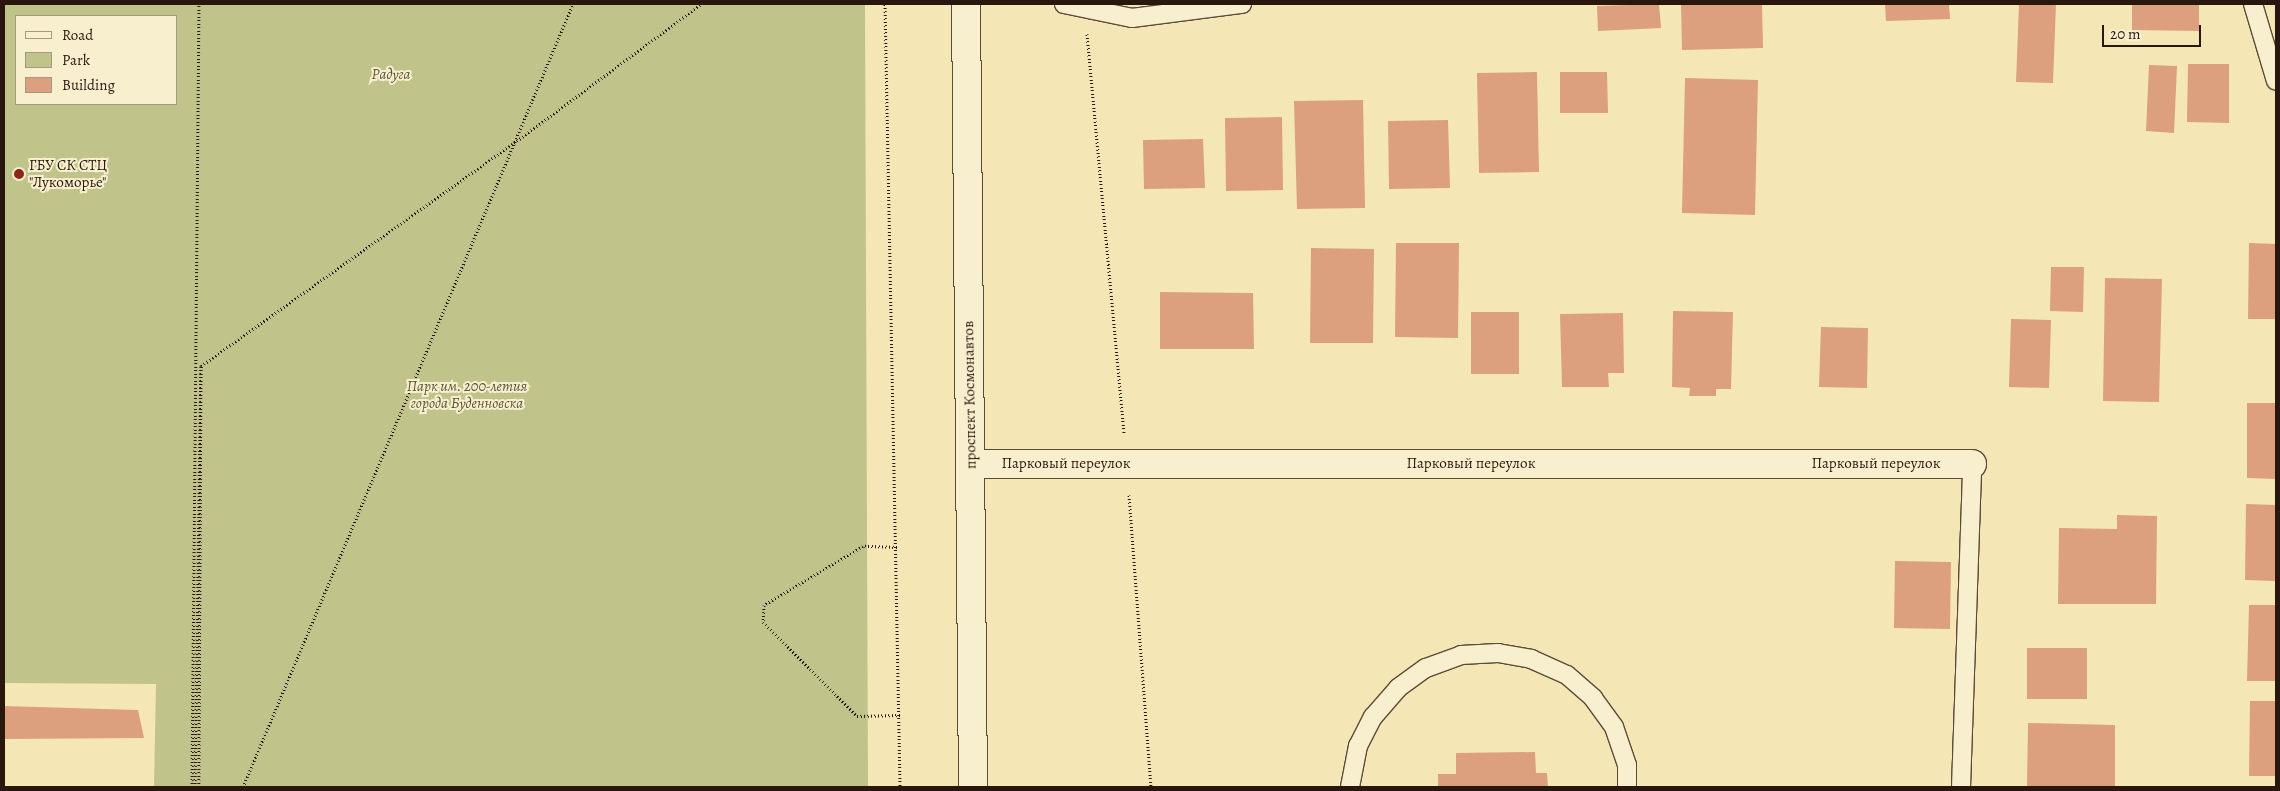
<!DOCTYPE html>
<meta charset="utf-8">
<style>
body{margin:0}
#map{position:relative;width:2280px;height:791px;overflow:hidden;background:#f4e7b5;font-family:Alegreya,serif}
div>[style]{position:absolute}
.green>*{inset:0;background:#c0c48a}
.building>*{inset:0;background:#dca07f}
.path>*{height:3px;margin-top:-1.5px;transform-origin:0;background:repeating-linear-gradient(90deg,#29170d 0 1px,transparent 0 3.5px)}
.roads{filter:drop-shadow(1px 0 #5c4b37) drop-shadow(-1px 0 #5c4b37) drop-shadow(0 1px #5c4b37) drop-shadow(0 -1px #5c4b37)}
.service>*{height:18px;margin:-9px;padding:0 9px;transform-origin:9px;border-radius:9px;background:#f8efcf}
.minor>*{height:28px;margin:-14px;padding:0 14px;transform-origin:14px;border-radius:14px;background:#f8efcf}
.tertiary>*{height:28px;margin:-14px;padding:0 14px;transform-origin:14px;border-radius:14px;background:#f8efcf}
.dots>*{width:14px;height:14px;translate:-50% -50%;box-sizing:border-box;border:2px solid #f8efcf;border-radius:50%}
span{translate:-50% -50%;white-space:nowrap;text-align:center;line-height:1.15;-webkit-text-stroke:4px #f8efcf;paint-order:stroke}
.park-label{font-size:15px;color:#5e5439;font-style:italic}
.poi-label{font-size:15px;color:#29170d}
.left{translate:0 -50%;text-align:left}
.street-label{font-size:15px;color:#29170d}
.frame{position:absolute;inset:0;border:5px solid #29170d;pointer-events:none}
.legend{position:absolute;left:15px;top:15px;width:162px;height:90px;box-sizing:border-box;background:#f8efcf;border:1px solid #a59981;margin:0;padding:6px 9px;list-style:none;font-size:15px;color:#29170d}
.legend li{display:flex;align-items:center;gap:10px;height:25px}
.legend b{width:25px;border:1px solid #a59981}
.scale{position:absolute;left:2102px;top:25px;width:99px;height:22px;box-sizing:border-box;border:2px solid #29170d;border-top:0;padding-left:6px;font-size:15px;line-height:18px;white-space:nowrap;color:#29170d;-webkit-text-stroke:4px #f8efcf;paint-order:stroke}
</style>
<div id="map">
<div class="green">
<i style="clip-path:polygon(evenodd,4px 4px,865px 4px,868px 787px,154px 787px,156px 684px,4px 683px,4px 4px,16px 16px,176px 16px,176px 104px,16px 104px,16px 16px)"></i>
</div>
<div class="building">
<i style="clip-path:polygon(1659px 4px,1661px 28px,1598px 31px,1597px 6px)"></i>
<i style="clip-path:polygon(1681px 4px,1762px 4px,1763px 48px,1682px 50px)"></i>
<i style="clip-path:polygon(1885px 4px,1949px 4px,1950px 19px,1886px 21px)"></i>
<i style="clip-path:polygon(2019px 4px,2056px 4px,2053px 83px,2016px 82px)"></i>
<i style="clip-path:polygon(2132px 4px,2199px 4px,2199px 31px,2132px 30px)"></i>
<i style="clip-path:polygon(2188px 64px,2229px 64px,2229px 123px,2187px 122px)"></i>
<i style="clip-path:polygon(2149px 65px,2177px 66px,2174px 133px,2146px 131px)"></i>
<i style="clip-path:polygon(1537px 72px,1539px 172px,1479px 173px,1477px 73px)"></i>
<i style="clip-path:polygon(1560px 72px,1607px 72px,1608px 113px,1560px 113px)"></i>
<i style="clip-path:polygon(1685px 78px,1758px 80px,1755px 215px,1682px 213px)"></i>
<i style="clip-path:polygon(1363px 100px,1365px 208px,1297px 209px,1294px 101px)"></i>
<i style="clip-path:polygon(1282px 117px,1283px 190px,1226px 191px,1225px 118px)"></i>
<i style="clip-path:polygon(1448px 120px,1450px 188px,1389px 189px,1388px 121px)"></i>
<i style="clip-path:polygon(1203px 139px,1205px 188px,1144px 189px,1143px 140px)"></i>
<i style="clip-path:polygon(1396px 243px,1459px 243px,1458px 338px,1395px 337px)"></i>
<i style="clip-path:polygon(2249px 243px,2276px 244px,2276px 319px,2248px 319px)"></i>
<i style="clip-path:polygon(1311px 248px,1374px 249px,1373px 343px,1310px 343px)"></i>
<i style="clip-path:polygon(2051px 267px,2084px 267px,2083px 312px,2050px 311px)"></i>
<i style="clip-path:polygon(2105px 278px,2162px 279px,2159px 402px,2103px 401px)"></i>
<i style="clip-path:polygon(1160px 292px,1253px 293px,1254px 349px,1160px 349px)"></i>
<i style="clip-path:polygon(1673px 311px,1733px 312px,1731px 389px,1716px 389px,1716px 396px,1689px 396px,1690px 388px,1672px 387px)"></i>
<i style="clip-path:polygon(1471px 312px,1519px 312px,1519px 374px,1471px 374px)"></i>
<i style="clip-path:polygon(1623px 313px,1624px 373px,1608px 373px,1609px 387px,1562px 387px,1560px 314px)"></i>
<i style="clip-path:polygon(2011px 319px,2051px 320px,2049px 388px,2009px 387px)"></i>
<i style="clip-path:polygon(1821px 327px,1868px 328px,1867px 388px,1819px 387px)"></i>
<i style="clip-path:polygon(2247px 403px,2276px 403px,2276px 479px,2247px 478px)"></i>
<i style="clip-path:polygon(2246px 504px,2276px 505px,2276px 581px,2245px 580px)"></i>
<i style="clip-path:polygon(2117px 515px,2157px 516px,2156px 604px,2058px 604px,2059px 528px,2117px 529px)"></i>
<i style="clip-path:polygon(1895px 561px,1951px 562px,1950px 629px,1894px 628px)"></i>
<i style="clip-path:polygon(2249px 605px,2276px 605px,2276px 681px,2247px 681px)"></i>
<i style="clip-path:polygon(2027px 648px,2087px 648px,2087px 699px,2027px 699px)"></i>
<i style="clip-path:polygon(2250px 701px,2276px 701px,2276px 776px,2249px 776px)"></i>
<i style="clip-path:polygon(4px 706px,138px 710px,144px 738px,4px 739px)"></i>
<i style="clip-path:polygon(2028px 723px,2115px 725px,2115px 787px,2027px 787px)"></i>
<i style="clip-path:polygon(1535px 752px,1536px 773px,1547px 773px,1548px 787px,1438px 787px,1438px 774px,1456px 774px,1456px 753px)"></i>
</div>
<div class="path">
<i style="left:885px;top:4px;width:783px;rotate:88.9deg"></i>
<i style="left:1087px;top:34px;width:402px;rotate:84.7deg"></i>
<i style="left:201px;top:366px;width:384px;rotate:-35.5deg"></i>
<i style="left:514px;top:143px;width:233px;rotate:-36.6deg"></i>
<i style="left:1129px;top:495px;width:293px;rotate:85.7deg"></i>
<i style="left:897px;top:547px;width:34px;rotate:-178deg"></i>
<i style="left:863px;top:546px;width:115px;rotate:149.2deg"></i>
<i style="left:764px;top:605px;width:17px;rotate:93deg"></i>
<i style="left:763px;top:622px;width:133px;rotate:45deg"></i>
<i style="left:857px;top:716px;width:43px;rotate:-1.3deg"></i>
<i style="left:192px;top:787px;width:783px;rotate:-89.49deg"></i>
<i style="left:195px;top:787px;width:421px;rotate:-89.2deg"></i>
<i style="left:201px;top:366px;width:421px;rotate:90.3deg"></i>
<i style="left:243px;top:787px;width:850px;rotate:-67.15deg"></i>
</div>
<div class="roads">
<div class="service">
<i style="left:1064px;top:4px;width:69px;rotate:11.6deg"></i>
<i style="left:1132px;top:18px;width:111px;rotate:-7.3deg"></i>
<i style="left:2253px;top:4px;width:80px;rotate:73.4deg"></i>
<i style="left:1350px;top:787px;width:42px;rotate:-79deg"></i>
<i style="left:1358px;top:746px;width:33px;rotate:-63deg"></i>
<i style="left:1373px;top:717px;width:38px;rotate:-49deg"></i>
<i style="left:1398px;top:688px;width:34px;rotate:-36deg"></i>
<i style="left:1426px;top:668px;width:37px;rotate:-20deg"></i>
<i style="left:1461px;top:655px;width:37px;rotate:-3deg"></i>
<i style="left:1498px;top:653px;width:34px;rotate:10deg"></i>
<i style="left:1531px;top:659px;width:39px;rotate:24deg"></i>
<i style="left:1567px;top:675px;width:35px;rotate:41deg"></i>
<i style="left:1593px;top:698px;width:36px;rotate:54deg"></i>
<i style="left:1614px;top:727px;width:40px;rotate:71.1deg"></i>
<i style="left:1627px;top:765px;width:22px;rotate:90deg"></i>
<i style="left:1961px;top:787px;width:323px;rotate:-88deg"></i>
</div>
<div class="minor">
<i style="left:971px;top:464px;width:1001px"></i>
</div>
<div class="tertiary">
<i style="left:966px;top:4px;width:783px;rotate:89.49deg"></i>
</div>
</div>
<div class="dots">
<i style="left:19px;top:174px;background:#8f2418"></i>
</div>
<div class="park-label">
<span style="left:391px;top:75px">Радуга</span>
<span style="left:467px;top:395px">Парк им. 200-летия<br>города Буденновска</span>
</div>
<div class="poi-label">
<span class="left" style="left:29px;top:174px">ГБУ СК СТЦ<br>"Лукоморье"</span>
</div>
<div class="street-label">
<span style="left:970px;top:395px;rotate:-91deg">проспект Космонавтов</span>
<span style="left:1066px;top:464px">Парковый переулок</span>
<span style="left:1471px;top:464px">Парковый переулок</span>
<span style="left:1876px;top:464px">Парковый переулок</span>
</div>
<div class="frame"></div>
<ul class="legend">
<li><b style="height:6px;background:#f8efcf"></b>Road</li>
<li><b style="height:14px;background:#c0c48a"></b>Park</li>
<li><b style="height:14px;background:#dca07f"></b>Building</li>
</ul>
<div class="scale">20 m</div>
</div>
